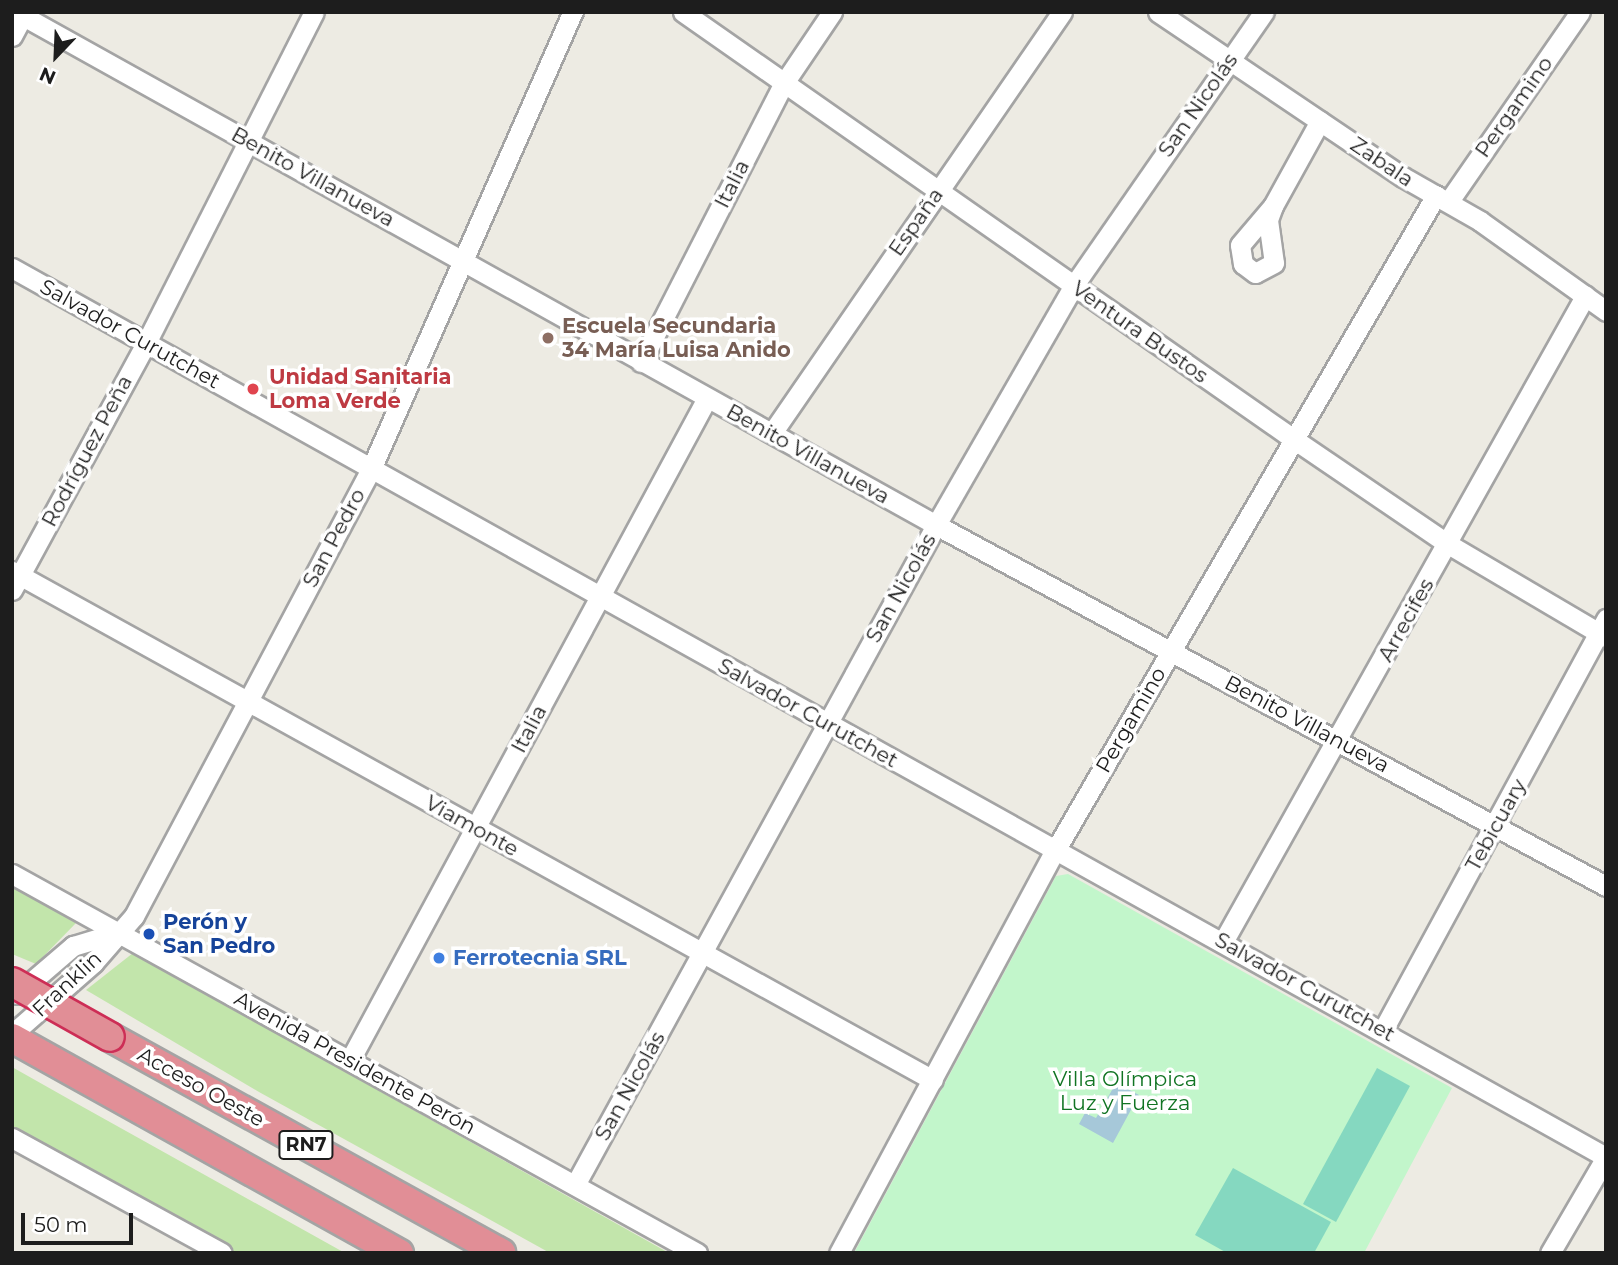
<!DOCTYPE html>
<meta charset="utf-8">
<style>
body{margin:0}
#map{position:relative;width:1618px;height:1265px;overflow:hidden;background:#edebe3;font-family:Montserrat,sans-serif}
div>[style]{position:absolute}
.grass>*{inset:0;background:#c2e5ab}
.park>*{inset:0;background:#c2f6cb}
.pitch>*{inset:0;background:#85d8c0}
.water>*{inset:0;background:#a6c8d9}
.roads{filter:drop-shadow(2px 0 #a4a4a4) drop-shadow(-2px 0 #a4a4a4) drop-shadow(0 2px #a4a4a4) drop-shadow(0 -2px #a4a4a4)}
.minor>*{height:19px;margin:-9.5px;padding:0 9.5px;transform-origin:9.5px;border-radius:9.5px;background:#fff}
.highway>*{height:28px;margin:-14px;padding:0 14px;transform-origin:14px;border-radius:14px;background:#e18e96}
.bridges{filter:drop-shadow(2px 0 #cd2e56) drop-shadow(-2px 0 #cd2e56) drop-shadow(0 2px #cd2e56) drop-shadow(0 -2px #cd2e56)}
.highway-bridge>*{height:28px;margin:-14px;padding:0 14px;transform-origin:14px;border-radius:14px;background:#e18e96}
.dots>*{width:19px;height:19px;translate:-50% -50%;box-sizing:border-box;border:4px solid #fff;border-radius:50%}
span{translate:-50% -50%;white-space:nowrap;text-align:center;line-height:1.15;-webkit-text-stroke:7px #fff;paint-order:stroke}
.shield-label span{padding:2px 5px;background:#fff;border:2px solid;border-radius:5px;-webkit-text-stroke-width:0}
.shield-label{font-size:19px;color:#1d1d1d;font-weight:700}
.street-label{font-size:21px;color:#1d1d1d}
.education-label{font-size:21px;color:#785e54;font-weight:700}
.left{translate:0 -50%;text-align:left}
.health-label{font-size:21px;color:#be3a42;font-weight:700}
.transit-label{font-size:21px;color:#164399;font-weight:700}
.shop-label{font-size:21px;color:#366cbe;font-weight:700}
.park-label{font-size:21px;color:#117423}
.frame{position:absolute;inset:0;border:14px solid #1d1d1d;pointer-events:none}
.north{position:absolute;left:21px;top:21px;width:70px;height:70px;-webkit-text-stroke:5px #fff;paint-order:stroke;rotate:203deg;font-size:19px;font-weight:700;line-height:28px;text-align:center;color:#1d1d1d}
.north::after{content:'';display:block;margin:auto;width:24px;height:32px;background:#1d1d1d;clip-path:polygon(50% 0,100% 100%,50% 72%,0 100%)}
.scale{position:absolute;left:21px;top:1213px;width:112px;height:32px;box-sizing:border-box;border:4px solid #1d1d1d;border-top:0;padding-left:9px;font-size:21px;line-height:24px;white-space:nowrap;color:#1d1d1d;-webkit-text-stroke:5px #fff;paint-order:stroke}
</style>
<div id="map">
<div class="grass">
<i style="clip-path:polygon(12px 887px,76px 923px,36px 964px,12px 954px)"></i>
<i style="clip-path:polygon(133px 953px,669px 1253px,550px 1253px,259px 1092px,86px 990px)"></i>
<i style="clip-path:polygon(12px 1067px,74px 1102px,345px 1253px,233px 1253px,12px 1129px)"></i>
</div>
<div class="park">
<i style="clip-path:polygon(1068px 874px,1452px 1088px,1364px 1253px,854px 1253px,1056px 876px)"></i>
</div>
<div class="pitch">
<i style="clip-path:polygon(1377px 1068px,1410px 1086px,1336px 1222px,1303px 1204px)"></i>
<i style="clip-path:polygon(1233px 1168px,1331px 1222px,1314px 1253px,1227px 1253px,1195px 1235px)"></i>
</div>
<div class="water">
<i style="clip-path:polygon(1116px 1083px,1139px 1095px,1113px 1143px,1079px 1124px,1085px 1113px,1096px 1118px)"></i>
</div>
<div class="roads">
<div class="minor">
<i style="left:16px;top:12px;width:1053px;rotate:29.14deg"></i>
<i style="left:936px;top:525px;width:761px;rotate:28.32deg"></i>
<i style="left:683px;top:12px;width:747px;rotate:34.97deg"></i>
<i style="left:1295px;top:440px;width:185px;rotate:34.2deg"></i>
<i style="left:1448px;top:544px;width:183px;rotate:30.5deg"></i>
<i style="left:1158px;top:12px;width:295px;rotate:34deg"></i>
<i style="left:1403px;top:177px;width:89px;rotate:29.7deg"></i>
<i style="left:1480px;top:221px;width:155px;rotate:35.5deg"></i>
<i style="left:12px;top:36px;width:27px;rotate:-62deg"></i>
<i style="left:1449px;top:201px;width:230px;rotate:-55.3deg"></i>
<i style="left:1273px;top:206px;width:15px;rotate:110deg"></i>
<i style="left:1268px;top:220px;width:43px;rotate:82.1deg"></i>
<i style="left:1274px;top:263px;width:21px;rotate:152deg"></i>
<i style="left:1255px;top:273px;width:15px;rotate:-143deg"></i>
<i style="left:1243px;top:264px;width:19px;rotate:-99deg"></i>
<i style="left:1240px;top:245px;width:51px;rotate:-49.8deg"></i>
<i style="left:1273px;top:206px;width:97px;rotate:-61.1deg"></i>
<i style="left:12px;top:268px;width:1825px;rotate:29.15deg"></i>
<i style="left:641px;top:362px;width:314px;rotate:-62.9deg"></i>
<i style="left:784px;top:83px;width:86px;rotate:-55.9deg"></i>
<i style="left:772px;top:433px;width:511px;rotate:-55.44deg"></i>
<i style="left:12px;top:571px;width:1052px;rotate:28.93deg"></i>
<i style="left:12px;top:590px;width:281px;rotate:-61.5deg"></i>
<i style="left:146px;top:343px;width:371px;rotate:-63.1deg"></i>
<i style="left:12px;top:874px;width:783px;rotate:28.96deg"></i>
<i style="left:1223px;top:942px;width:741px;rotate:-60.73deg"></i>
<i style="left:17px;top:994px;width:74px;rotate:-40.6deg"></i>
<i style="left:73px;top:946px;width:48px;rotate:-16.9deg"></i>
<i style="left:1383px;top:1030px;width:468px;rotate:-61.5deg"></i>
<i style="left:12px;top:1034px;width:108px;rotate:-41.2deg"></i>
<i style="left:93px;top:963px;width:62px;rotate:-48.9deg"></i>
<i style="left:134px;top:916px;width:506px;rotate:-62.07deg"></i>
<i style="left:371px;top:469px;width:500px;rotate:-66.2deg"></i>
<i style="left:350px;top:1060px;width:752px;rotate:-61.66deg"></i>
<i style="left:12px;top:1138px;width:239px;rotate:28.7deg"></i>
<i style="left:575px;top:1185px;width:752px;rotate:-61.32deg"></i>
<i style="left:936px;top:525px;width:277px;rotate:-60.1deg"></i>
<i style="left:1074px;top:285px;width:333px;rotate:-55.2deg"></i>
<i style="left:839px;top:1253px;width:459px;rotate:-61.8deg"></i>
<i style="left:1056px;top:849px;width:756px;rotate:-59.84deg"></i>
<i style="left:1550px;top:1253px;width:111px;rotate:-59.7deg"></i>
</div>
<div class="highway">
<i style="left:110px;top:1037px;width:447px;rotate:28.9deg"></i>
<i style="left:12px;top:1038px;width:443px;rotate:29.1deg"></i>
</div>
</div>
<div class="bridges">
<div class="highway-bridge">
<i style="left:12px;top:982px;width:112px;rotate:29.3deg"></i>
</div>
</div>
<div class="dots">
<i style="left:548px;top:338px;background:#8d6e63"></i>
<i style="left:253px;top:389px;background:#e0444e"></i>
<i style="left:149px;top:934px;background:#1a4fb4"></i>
<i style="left:439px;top:958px;background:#3f7fe0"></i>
</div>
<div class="shield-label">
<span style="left:306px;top:1145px">RN7</span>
</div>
<div class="street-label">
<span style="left:1198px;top:105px;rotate:-55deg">San Nicolás</span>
<span style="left:1514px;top:107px;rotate:-55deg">Pergamino</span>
<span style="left:1382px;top:162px;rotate:34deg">Zabala</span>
<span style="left:313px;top:177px;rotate:29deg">Benito Villanueva</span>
<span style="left:732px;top:184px;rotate:-63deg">Italia</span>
<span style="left:916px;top:222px;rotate:-55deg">España</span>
<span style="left:1140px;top:332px;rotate:35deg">Ventura Bustos</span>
<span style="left:130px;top:334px;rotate:29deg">Salvador Curutchet</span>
<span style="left:87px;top:451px;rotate:-62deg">Rodríguez Peña</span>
<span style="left:808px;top:454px;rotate:29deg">Benito Villanueva</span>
<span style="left:334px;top:538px;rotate:-62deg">San Pedro</span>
<span style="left:901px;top:588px;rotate:-61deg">San Nicolás</span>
<span style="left:1406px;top:620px;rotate:-61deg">Arrecifes</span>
<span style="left:808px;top:713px;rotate:29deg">Salvador Curutchet</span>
<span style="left:1131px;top:720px;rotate:-60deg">Pergamino</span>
<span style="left:1307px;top:724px;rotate:28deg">Benito Villanueva</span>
<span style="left:529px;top:729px;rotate:-62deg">Italia</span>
<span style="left:1496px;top:825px;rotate:-61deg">Tebicuary</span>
<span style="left:472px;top:826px;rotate:29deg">Viamonte</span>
<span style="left:67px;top:984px;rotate:-43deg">Franklin</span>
<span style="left:1305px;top:987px;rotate:29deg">Salvador Curutchet</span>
<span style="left:355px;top:1063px;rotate:29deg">Avenida Presidente Perón</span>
<span style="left:630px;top:1086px;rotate:-61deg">San Nicolás</span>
<span style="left:201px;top:1087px;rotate:29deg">Acceso Oeste</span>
</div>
<div class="education-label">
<span class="left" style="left:562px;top:338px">Escuela Secundaria<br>34 María Luisa Anido</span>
</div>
<div class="health-label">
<span class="left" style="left:269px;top:389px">Unidad Sanitaria<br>Loma Verde</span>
</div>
<div class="transit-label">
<span class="left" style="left:163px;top:934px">Perón y<br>San Pedro</span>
</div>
<div class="shop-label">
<span class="left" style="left:453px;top:958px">Ferrotecnia SRL</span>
</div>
<div class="park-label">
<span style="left:1125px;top:1091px">Villa Olímpica<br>Luz y Fuerza</span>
</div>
<div class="frame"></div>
<div class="north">N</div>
<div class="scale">50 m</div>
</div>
